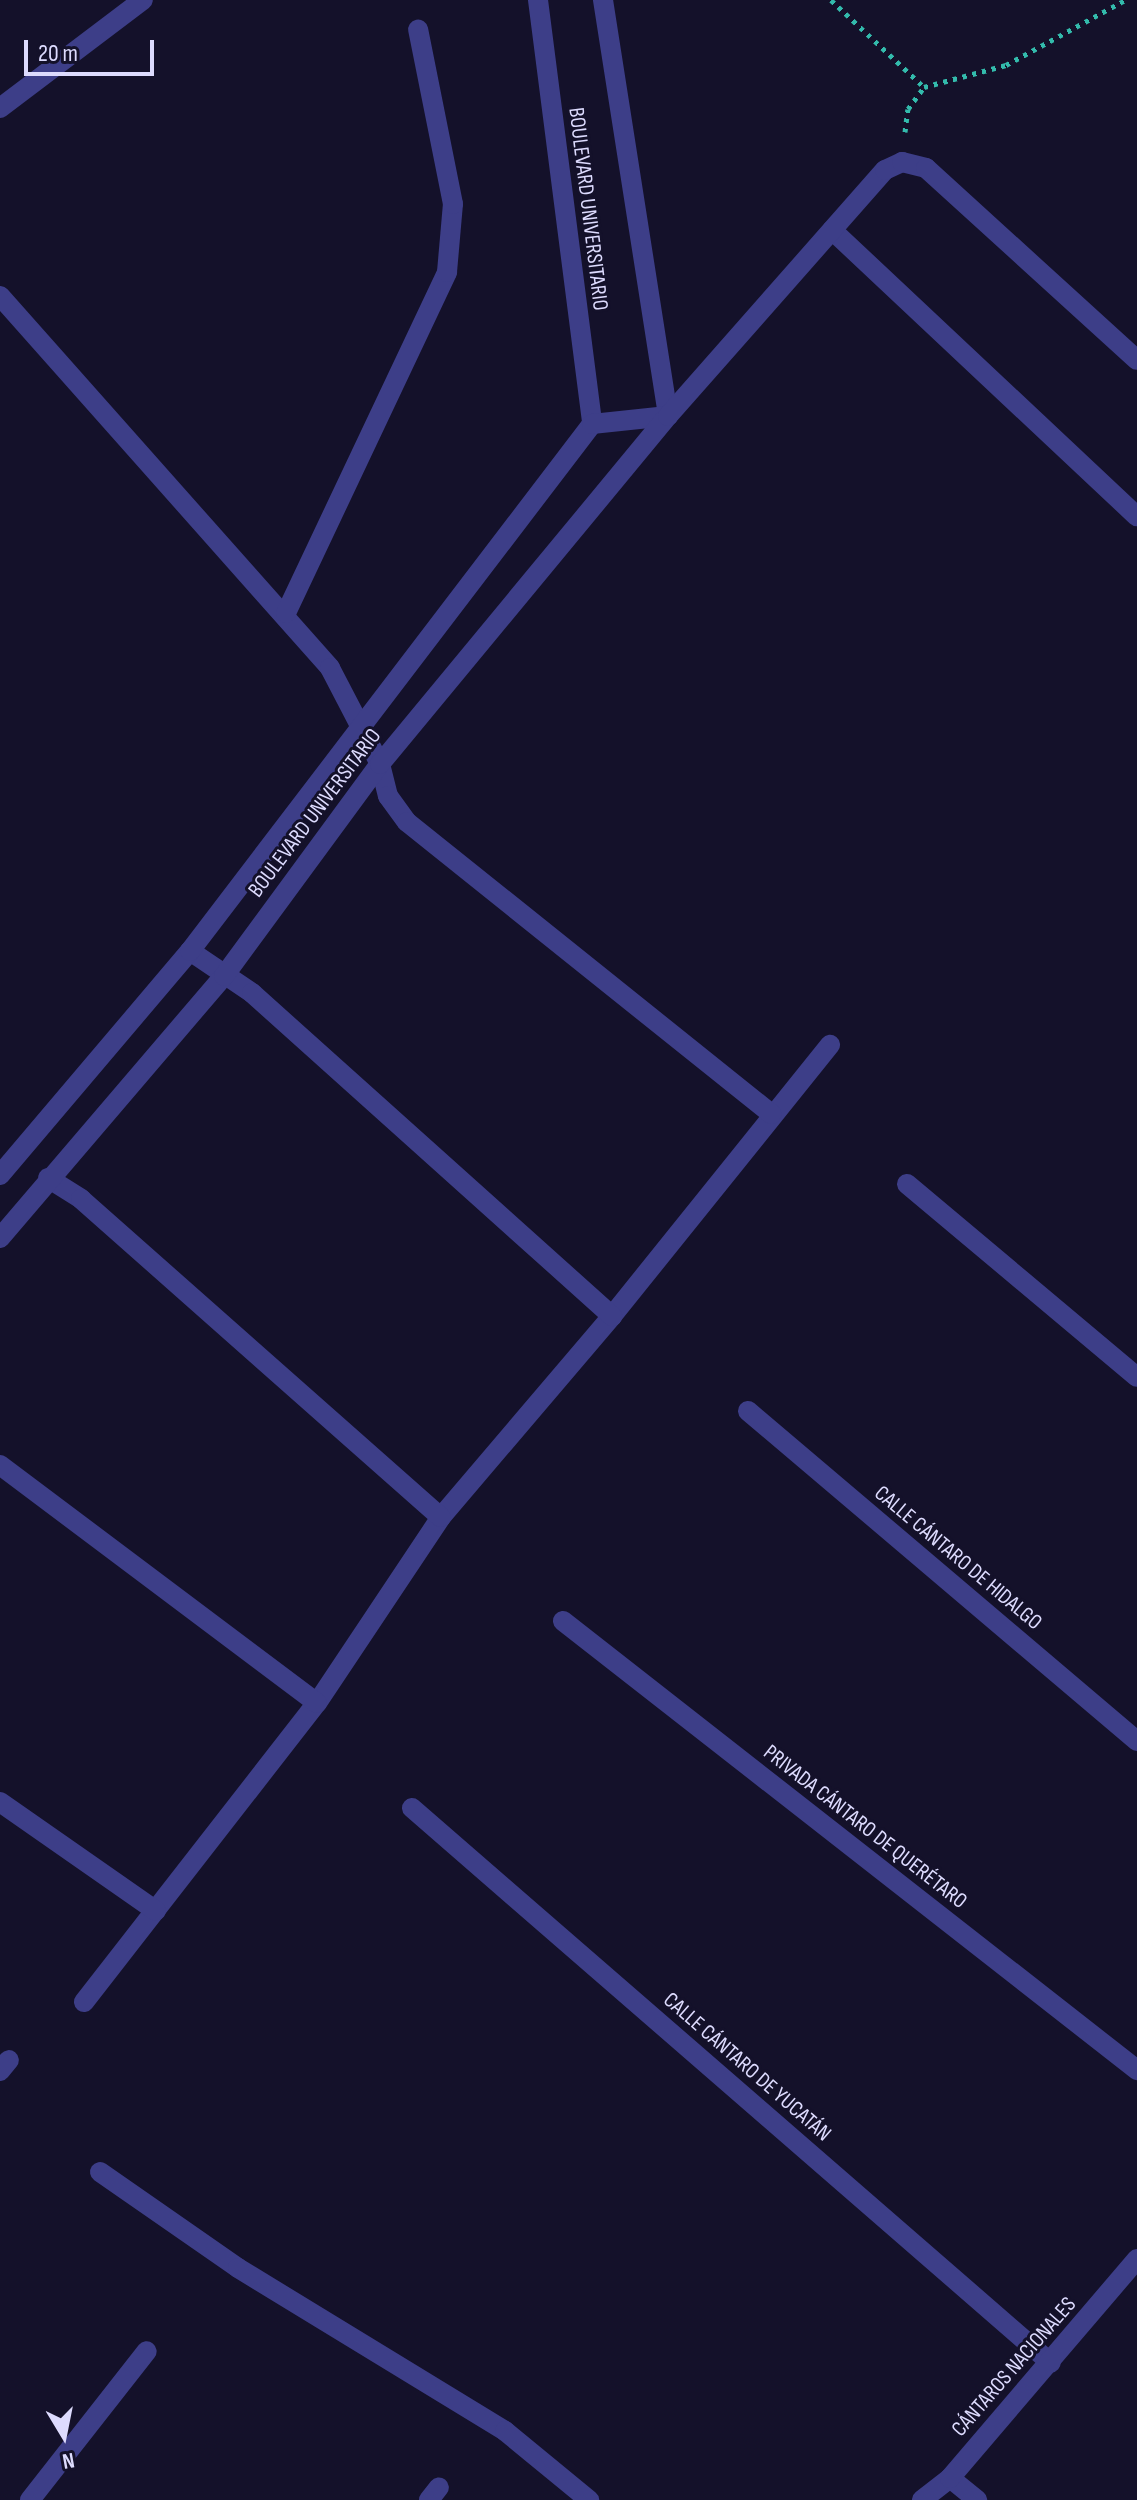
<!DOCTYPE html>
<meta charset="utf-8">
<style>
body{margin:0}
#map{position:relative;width:1137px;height:2500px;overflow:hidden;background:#14112a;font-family:"Sofia Sans Condensed",sans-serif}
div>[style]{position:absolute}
.path>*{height:5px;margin-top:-2.5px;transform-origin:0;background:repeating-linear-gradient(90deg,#33bbac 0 4px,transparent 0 10px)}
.service>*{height:20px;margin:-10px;padding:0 10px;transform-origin:10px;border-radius:10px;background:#3d3e88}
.pedestrian>*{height:20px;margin:-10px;padding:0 10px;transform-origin:10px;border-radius:10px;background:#3d3e88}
.minor>*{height:20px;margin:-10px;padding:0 10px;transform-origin:10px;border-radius:10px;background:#3d3e88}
.tertiary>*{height:20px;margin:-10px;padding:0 10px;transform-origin:10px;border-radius:10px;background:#3d3e88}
span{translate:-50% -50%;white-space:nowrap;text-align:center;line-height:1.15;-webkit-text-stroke:6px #14112a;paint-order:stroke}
.street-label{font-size:22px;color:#dddbfe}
.north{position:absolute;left:24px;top:2396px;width:80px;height:80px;-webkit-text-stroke:6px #14112a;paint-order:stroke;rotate:170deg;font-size:22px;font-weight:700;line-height:32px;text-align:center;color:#dddbfe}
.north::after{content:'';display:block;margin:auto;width:28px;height:36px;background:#dddbfe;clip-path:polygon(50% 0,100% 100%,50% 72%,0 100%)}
.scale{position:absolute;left:24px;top:40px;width:130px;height:36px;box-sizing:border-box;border:4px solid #dddbfe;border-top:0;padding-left:10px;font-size:24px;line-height:28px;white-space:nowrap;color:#dddbfe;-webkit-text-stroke:6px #14112a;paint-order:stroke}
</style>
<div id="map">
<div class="path">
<i style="left:831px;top:0;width:127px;rotate:43.1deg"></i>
<i style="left:905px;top:132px;width:23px;rotate:-83deg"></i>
<i style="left:908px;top:109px;width:27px;rotate:-54deg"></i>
<i style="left:924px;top:87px;width:85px;rotate:-15deg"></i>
<i style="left:1006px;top:65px;width:136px;rotate:-28.6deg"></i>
</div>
<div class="service">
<i style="left:0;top:108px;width:179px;rotate:-37.1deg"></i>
</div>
<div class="pedestrian">
<i style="left:84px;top:2002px;width:379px;rotate:-52.1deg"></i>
<i style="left:317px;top:1703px;width:224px;rotate:-56.3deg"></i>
<i style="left:441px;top:1517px;width:264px;rotate:-49.6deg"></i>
<i style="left:612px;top:1316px;width:348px;rotate:-51.2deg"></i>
<i style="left:100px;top:2172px;width:168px;rotate:34.8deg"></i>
<i style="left:238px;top:2268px;width:313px;rotate:31.4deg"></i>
</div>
<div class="minor">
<i style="left:538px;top:0;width:427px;rotate:82.7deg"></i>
<i style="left:603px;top:0;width:421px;rotate:81.1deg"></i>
<i style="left:832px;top:230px;width:418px;rotate:43.2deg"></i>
<i style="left:0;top:296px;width:497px;rotate:48.4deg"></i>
<i style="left:330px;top:668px;width:108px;rotate:62.5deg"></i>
<i style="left:380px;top:764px;width:33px;rotate:76deg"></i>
<i style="left:388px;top:796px;width:32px;rotate:54deg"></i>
<i style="left:407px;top:822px;width:467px;rotate:38.7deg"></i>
<i style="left:286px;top:613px;width:377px;rotate:-64.7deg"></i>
<i style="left:447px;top:272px;width:68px;rotate:-85deg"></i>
<i style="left:453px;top:204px;width:178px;rotate:-101.3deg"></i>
<i style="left:190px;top:951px;width:75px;rotate:34.1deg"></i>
<i style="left:252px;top:993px;width:484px;rotate:41.9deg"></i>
<i style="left:48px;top:1178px;width:39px;rotate:32deg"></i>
<i style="left:81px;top:1199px;width:480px;rotate:41.5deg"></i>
<i style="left:907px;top:1184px;width:300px;rotate:40deg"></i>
<i style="left:748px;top:1411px;width:510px;rotate:40.31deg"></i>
<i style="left:0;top:1465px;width:396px;rotate:36.9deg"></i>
<i style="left:563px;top:1621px;width:729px;rotate:38.03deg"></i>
<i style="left:0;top:1802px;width:190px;rotate:34.9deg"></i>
<i style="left:412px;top:1808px;width:846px;rotate:40.98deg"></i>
<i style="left:0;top:2071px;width:14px;rotate:-51deg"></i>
<i style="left:505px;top:2431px;width:109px;rotate:39.4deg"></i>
<i style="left:950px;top:2478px;width:35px;rotate:39deg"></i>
<i style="left:30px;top:2500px;width:189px;rotate:-51.9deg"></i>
<i style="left:429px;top:2500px;width:16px;rotate:-52deg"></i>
<i style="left:922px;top:2500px;width:36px;rotate:-38deg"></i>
<i style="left:950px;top:2478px;width:288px;rotate:-49.5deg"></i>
</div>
<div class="tertiary">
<i style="left:0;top:1175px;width:294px;rotate:-49.7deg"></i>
<i style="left:190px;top:951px;width:663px;rotate:-52.66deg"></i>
<i style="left:592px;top:424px;width:76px;rotate:-6deg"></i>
<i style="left:0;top:1238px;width:345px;rotate:-49.5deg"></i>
<i style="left:224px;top:976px;width:263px;rotate:-53.7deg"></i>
<i style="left:380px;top:764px;width:452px;rotate:-50.4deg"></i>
<i style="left:668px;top:416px;width:328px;rotate:-48.6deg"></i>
<i style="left:885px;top:170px;width:19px;rotate:-25deg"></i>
<i style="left:902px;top:162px;width:25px;rotate:14deg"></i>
<i style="left:926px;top:168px;width:285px;rotate:42.3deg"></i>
</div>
<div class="street-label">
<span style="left:588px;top:209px;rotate:83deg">BOULEVARD UNIVERSITARIO</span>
<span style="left:315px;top:813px;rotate:-53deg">BOULEVARD UNIVERSITARIO</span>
<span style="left:958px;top:1558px;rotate:40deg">CALLE CÁNTARO DE HIDALGO</span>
<span style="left:865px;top:1827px;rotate:38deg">PRIVADA CÁNTARO DE QUERÉTARO</span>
<span style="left:747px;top:2067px;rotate:41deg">CALLE CÁNTARO DE YUCATÁN</span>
<span style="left:1014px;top:2367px;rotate:-49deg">CÁNTAROS NACIONALES</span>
</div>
<div class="north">N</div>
<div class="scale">20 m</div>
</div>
